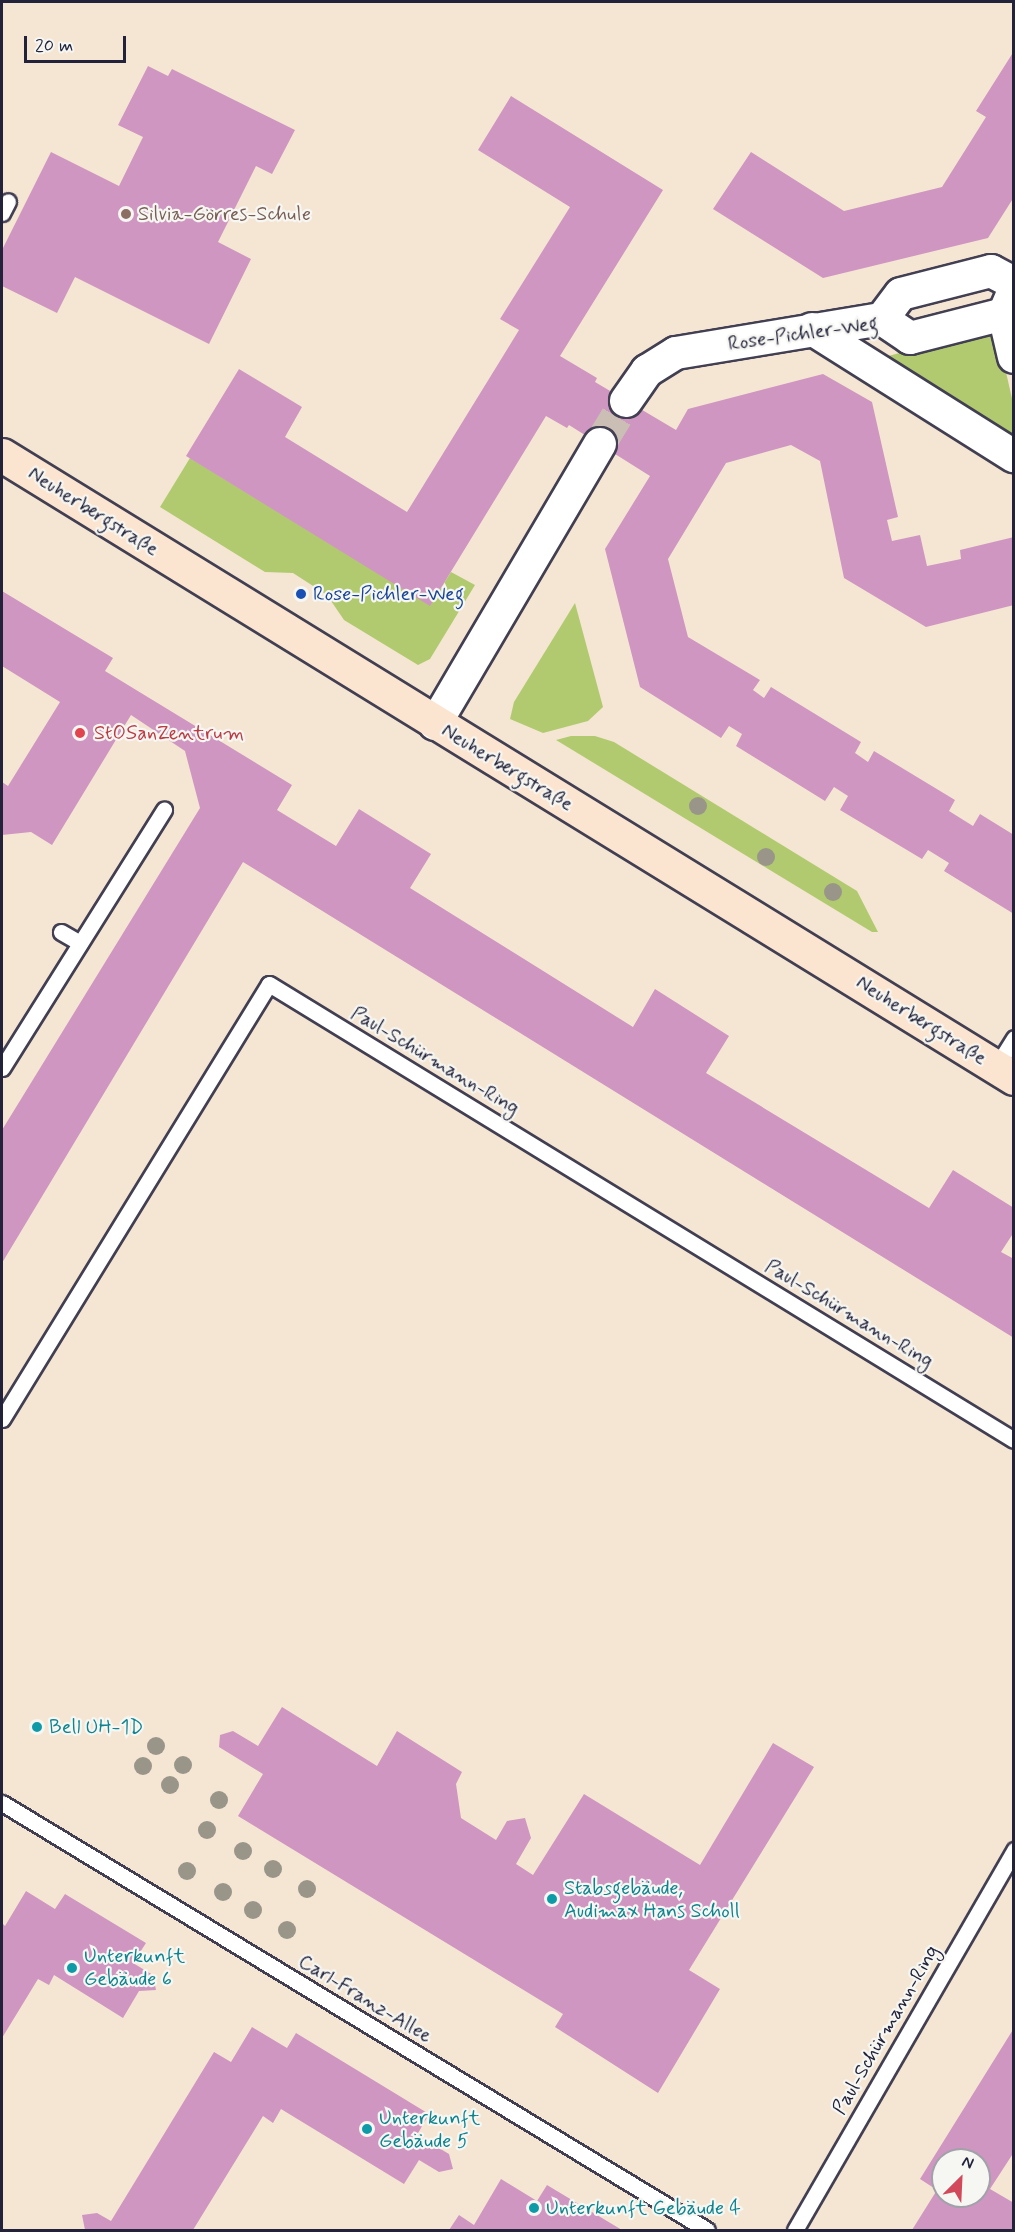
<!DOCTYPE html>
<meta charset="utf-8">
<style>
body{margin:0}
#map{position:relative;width:1015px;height:2232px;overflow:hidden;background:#f5e6d4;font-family:Mynerve,sans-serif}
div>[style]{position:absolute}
.green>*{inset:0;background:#b1ca70}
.building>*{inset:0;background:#cf96c1}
.minor-tunnel>*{height:32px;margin-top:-16px;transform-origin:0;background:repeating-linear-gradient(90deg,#cbbfb5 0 32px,transparent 0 48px)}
.roads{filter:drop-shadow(2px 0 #423f52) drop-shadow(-2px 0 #423f52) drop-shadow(0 2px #423f52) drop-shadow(0 -2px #423f52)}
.service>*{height:15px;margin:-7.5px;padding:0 7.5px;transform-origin:7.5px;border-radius:7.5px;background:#fff}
.minor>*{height:32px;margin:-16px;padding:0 16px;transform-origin:16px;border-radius:16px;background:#fff}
.secondary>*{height:33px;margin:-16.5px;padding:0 16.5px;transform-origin:16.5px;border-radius:16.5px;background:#fce5d0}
.trees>*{width:18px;height:18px;margin:-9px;border-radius:50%;background:#999689}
.dots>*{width:16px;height:16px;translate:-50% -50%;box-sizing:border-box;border:3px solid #f6f6f2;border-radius:50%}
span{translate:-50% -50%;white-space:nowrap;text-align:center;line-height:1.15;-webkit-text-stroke:4.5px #f6f6f2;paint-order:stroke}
.education-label{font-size:20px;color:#785e54}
.left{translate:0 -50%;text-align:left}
.street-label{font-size:20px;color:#22223b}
.transit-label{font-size:20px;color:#164399}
.health-label{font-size:20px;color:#be3a42}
.culture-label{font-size:20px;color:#0d838f}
.frame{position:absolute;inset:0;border:3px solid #22223b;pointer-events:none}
.north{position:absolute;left:931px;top:2148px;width:60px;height:60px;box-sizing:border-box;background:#f6f6f2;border:2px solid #a1a1a9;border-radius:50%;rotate:24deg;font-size:16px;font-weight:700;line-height:24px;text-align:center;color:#22223b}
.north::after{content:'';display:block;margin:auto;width:21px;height:27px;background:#d1495b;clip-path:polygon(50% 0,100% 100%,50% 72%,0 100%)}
.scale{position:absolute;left:24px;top:36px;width:102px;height:27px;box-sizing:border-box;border:3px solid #22223b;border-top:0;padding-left:8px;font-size:18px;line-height:21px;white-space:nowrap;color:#22223b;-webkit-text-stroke:4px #f6f6f2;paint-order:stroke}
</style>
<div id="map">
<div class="green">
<i style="clip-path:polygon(996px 328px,1013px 403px,1013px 435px,888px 356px)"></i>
<i style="clip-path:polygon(190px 458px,430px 605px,451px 572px,475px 585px,430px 659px,418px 665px,344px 620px,327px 595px,293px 573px,265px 572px,160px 507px)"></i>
<i style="clip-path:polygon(575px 603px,603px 707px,588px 721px,543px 733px,510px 719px,514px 702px)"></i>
<i style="clip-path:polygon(571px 736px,595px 736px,614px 742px,857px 891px,878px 932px,872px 932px,556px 740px)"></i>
</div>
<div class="building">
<i style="clip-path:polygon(1014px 51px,1014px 197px,988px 238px,823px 278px,713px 209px,751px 152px,844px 211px,942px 187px,986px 117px,976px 111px)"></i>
<i style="clip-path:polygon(148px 66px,168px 76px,172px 69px,295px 130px,272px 174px,256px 166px,218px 242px,251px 259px,209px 344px,75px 277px,57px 313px,2px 286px,2px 250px,51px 152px,119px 186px,143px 137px,118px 125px)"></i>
<i style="clip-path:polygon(511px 96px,663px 190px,560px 356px,597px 378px,595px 382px,676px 430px,688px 409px,823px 374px,872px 402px,898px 517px,887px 520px,892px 541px,920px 535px,927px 566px,961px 559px,960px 550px,1014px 537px,1014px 605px,926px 627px,844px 578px,820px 461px,791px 445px,726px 463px,668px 559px,688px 637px,760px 680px,753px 690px,764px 698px,771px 687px,861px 742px,855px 753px,868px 762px,874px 751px,955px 800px,949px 811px,973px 826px,980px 814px,1014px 835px,1014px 914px,944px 871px,949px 863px,928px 850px,922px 859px,840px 810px,848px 796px,834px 787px,825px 801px,736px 746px,742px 734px,729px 726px,721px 738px,640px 687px,605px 549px,650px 476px,569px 425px,567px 428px,546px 416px,430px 606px,186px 456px,239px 369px,302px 407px,285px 437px,407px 512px,519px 330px,500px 319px,570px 207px,478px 150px)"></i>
<i style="clip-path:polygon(2px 591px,113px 658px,105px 671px,292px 785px,277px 810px,336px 846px,359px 809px,431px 854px,410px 888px,633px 1027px,655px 989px,729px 1036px,706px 1073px,929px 1208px,953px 1170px,1014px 1208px,1014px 1232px,1001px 1252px,1014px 1259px,1014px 1338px,243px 862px,2px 1263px,2px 1130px,200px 808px,185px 751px,131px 715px,52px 845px,31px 832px,2px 835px,2px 782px,8px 786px,60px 702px,2px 666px)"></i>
<i style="clip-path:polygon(282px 1707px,377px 1766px,397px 1731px,462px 1772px,456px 1784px,461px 1818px,496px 1840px,507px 1821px,525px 1818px,531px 1838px,516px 1864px,533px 1875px,584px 1794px,700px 1865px,773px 1743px,814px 1767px,689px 1970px,720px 1989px,658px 2093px,555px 2027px,563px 2014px,238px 1816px,263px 1774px,219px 1747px,220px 1735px,233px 1731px,258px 1746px)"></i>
<i style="clip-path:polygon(26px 1891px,55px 1909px,65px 1894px,146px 1943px,133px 1963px,153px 1975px,156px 1990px,139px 1991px,123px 2018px,54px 1975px,49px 1985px,38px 1979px,2px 2038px,2px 1923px,5px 1926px)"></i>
<i style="clip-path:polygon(252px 2027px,287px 2048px,296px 2033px,429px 2114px,417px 2135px,449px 2154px,453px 2169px,439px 2172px,419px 2160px,404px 2184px,281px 2109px,273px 2123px,263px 2116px,193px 2230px,85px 2230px,82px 2215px,97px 2213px,111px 2221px,214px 2052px,231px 2062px)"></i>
<i style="clip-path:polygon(evenodd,1014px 2028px,1014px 2152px,990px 2189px,1014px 2203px,1014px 2230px,912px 2230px,937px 2190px,920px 2179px,1014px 2028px,943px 2160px,979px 2160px,979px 2196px,943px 2196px,943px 2160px)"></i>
<i style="clip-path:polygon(501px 2179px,537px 2201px,547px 2185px,622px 2230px,449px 2230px,459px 2215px,474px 2225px)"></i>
</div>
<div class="minor-tunnel">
<i style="left:600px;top:444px;width:50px;rotate:-58.8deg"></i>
</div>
<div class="roads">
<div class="service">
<i style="left:2px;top:213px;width:13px;rotate:-63deg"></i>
<i style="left:61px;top:932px;width:22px;rotate:30deg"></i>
<i style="left:996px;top:1067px;width:34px;rotate:-58deg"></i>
<i style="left:2px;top:1068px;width:305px;rotate:-57.9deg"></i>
<i style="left:2px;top:1419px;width:510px;rotate:-58.46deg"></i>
<i style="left:269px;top:984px;width:873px;rotate:31.47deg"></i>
<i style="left:2px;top:1803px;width:824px;rotate:31.2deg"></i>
<i style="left:795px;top:2230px;width:439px;rotate:-60deg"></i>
</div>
<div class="minor">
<i style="left:1004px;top:314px;width:44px;rotate:76.9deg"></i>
<i style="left:882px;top:319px;width:31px;rotate:-53deg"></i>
<i style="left:901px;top:294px;width:93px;rotate:-14.3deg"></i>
<i style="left:991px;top:271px;width:26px;rotate:28deg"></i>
<i style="left:812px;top:329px;width:239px;rotate:32.2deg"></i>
<i style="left:626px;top:401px;width:37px;rotate:-55deg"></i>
<i style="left:647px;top:371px;width:34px;rotate:-32deg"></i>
<i style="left:676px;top:353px;width:209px;rotate:-9.4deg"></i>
<i style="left:882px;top:319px;width:34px;rotate:34deg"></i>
<i style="left:910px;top:338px;width:97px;rotate:-14.3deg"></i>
<i style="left:1004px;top:314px;width:26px;rotate:-67deg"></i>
<i style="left:435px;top:724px;width:325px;rotate:-59.5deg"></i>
</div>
<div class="secondary">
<i style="left:2px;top:455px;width:1188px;rotate:31.62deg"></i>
</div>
</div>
<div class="trees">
<i style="left:698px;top:806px"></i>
<i style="left:766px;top:857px"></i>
<i style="left:833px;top:892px"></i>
<i style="left:156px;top:1746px"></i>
<i style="left:183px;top:1765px"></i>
<i style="left:143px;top:1766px"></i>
<i style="left:170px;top:1785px"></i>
<i style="left:219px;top:1800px"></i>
<i style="left:207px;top:1830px"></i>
<i style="left:243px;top:1851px"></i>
<i style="left:273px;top:1869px"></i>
<i style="left:187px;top:1871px"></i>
<i style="left:307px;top:1889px"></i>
<i style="left:223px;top:1892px"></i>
<i style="left:253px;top:1910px"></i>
<i style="left:287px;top:1930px"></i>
</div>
<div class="dots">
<i style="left:126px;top:214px;background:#8d6e63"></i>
<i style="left:301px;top:594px;background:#1a4fb4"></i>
<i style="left:80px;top:733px;background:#e0444e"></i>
<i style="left:37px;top:1727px;background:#0f9aa8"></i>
<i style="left:552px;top:1899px;background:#0f9aa8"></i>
<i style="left:72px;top:1968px;background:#0f9aa8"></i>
<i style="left:367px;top:2129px;background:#0f9aa8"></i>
<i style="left:534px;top:2208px;background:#0f9aa8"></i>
</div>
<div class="education-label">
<span class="left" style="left:138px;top:214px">Silvia-Görres-Schule</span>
</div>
<div class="street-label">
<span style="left:803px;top:334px;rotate:-8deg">Rose-Pichler-Weg</span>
<span style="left:93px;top:512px;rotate:32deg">Neuherbergstraße</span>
<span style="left:507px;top:768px;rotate:31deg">Neuherbergstraße</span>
<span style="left:921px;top:1021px;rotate:32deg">Neuherbergstraße</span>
<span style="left:435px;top:1061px;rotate:31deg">Paul-Schürmann-Ring</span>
<span style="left:849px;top:1314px;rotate:31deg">Paul-Schürmann-Ring</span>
<span style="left:365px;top:1999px;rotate:31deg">Carl-Franz-Allee</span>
<span style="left:886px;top:2030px;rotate:-60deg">Paul-Schürmann-Ring</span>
</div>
<div class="transit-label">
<span class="left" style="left:313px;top:594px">Rose-Pichler-Weg</span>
</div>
<div class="health-label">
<span class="left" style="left:94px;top:733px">StOSanZentrum</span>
</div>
<div class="culture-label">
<span class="left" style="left:49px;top:1727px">Bell UH-1D</span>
<span class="left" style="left:564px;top:1900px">Stabsgebäude,<br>Audimax Hans Scholl</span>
<span class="left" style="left:84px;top:1968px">Unterkunft<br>Gebäude 6</span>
<span class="left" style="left:379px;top:2130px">Unterkunft<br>Gebäude 5</span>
<span class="left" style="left:546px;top:2208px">Unterkunft Gebäude 4</span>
</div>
<div class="frame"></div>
<div class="north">N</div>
<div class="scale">20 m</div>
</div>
